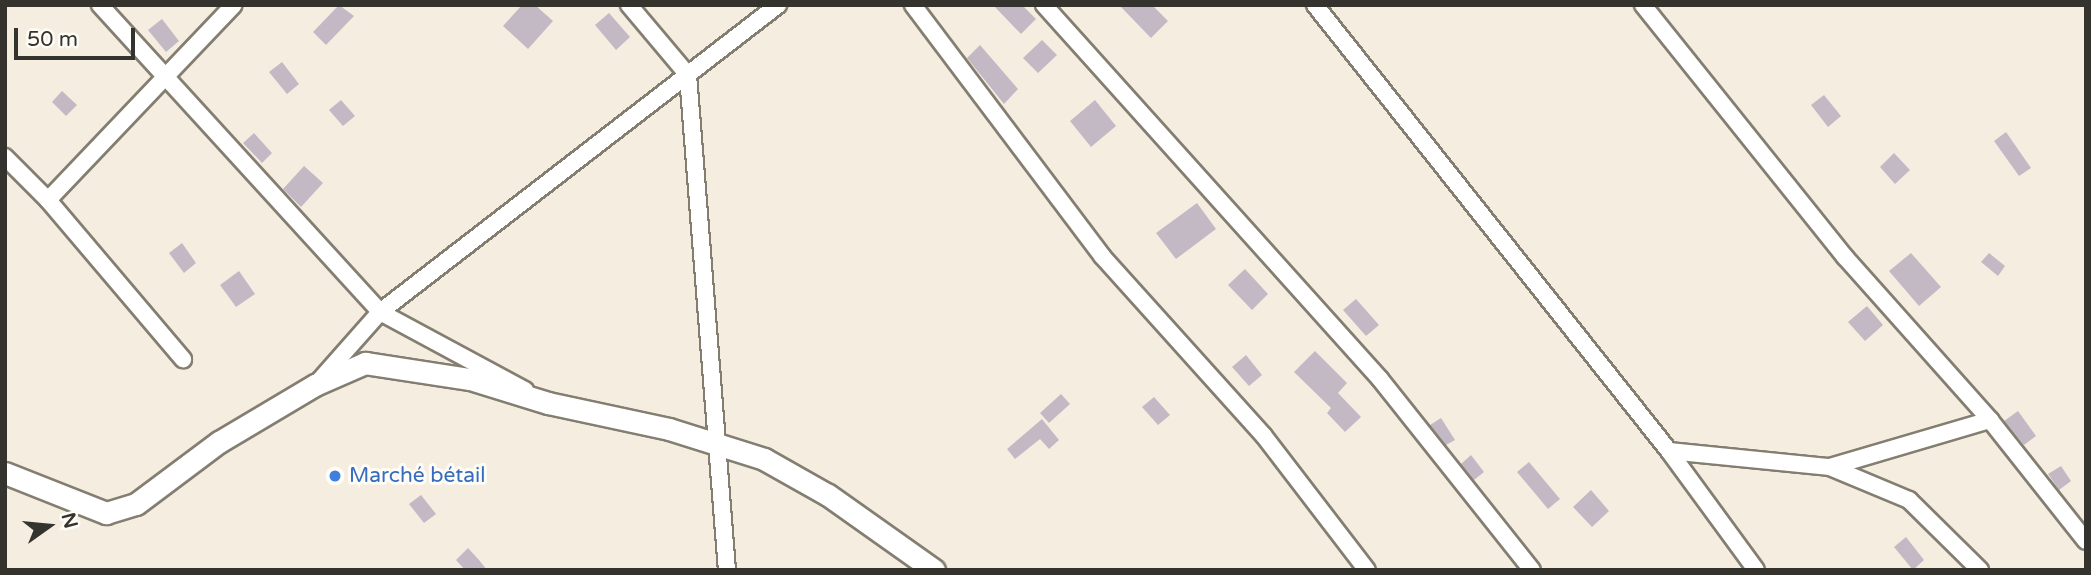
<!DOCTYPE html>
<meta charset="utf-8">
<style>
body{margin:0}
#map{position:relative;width:2091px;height:575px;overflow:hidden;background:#f5eee0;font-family:"Varela Round",sans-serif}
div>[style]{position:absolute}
.building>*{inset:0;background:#c2b9c5}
.roads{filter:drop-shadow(2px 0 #847e71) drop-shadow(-2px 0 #847e71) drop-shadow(0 2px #847e71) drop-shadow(0 -2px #847e71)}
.minor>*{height:16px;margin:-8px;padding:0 8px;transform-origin:8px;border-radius:8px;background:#fff}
.tertiary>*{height:21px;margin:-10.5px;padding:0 10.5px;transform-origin:10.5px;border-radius:10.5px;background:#fff}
.dots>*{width:19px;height:19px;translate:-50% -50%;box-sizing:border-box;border:4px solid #fefcf6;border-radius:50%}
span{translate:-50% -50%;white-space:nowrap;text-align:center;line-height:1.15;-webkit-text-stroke:6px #fefcf6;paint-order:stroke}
.shop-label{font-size:21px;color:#366cbe}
.left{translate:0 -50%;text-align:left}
.frame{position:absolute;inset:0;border:7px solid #35332e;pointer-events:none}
.north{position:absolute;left:14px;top:491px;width:70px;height:70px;-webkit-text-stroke:5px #fefcf6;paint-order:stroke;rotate:75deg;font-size:19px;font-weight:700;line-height:28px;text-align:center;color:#35332e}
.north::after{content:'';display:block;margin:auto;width:24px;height:32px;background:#35332e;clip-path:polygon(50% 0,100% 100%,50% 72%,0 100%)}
.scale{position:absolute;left:14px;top:28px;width:121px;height:32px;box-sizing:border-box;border:4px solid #35332e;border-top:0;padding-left:9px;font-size:21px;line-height:24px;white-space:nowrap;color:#35332e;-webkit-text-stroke:5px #fefcf6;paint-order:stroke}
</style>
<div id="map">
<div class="building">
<i style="clip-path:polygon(339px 5px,354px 16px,326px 45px,313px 32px)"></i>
<i style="clip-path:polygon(522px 5px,535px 5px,553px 21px,528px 49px,503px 26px)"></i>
<i style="clip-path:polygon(993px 5px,1022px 5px,1036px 19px,1021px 34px)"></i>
<i style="clip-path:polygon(1119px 5px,1152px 5px,1168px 21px,1151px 38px)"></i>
<i style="clip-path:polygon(609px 13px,630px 37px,616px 50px,595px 25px)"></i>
<i style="clip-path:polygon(162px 19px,179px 41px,166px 52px,148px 30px)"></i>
<i style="clip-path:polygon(1042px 40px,1057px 55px,1038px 73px,1023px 58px)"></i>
<i style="clip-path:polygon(980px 45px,1018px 89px,1004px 104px,967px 58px)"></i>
<i style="clip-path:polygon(282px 62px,299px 84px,287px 94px,269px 72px)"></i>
<i style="clip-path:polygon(62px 91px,77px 105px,66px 116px,52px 102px)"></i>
<i style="clip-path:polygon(1824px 95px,1841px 116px,1828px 127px,1811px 105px)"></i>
<i style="clip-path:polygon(341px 100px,355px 116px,343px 126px,329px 110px)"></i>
<i style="clip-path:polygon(1095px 100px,1116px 126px,1091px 147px,1070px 121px)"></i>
<i style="clip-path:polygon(2006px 132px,2031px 168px,2019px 176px,1994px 141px)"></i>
<i style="clip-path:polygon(254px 133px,272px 153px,262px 163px,243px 143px)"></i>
<i style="clip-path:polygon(1894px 153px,1910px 170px,1895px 184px,1880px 167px)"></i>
<i style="clip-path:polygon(304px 166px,323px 183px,301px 207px,283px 189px)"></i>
<i style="clip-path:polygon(1197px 203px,1216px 229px,1176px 259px,1156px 233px)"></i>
<i style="clip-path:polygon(182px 243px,196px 263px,184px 273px,169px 253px)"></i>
<i style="clip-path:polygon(1911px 253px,1941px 287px,1919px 306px,1889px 271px)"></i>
<i style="clip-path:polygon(1989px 253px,2005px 266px,1998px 276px,1981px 262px)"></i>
<i style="clip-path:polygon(1245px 269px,1268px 294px,1252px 310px,1228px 285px)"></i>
<i style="clip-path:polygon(239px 271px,255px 294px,236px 307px,220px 285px)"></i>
<i style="clip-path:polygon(1356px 299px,1379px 325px,1366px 336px,1343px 310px)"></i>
<i style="clip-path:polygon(1867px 306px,1883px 325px,1865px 341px,1848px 322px)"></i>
<i style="clip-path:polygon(1315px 351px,1347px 383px,1338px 393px,1361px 417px,1345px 432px,1327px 413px,1331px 408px,1294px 372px)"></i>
<i style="clip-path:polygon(1246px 355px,1262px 375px,1249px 386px,1232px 367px)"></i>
<i style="clip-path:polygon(1061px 394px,1070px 404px,1049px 423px,1040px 413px)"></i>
<i style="clip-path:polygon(1154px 397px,1170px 415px,1158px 425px,1142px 407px)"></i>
<i style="clip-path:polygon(2018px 411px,2036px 436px,2024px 445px,2004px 421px)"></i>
<i style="clip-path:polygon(1441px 418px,1455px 440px,1446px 445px,1430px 425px)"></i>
<i style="clip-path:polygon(1042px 419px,1059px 440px,1049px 449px,1040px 439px,1015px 459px,1007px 449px)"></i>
<i style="clip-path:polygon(1471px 455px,1484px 472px,1474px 480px,1461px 464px)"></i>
<i style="clip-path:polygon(1529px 462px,1560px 499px,1548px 509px,1517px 472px)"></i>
<i style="clip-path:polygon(2061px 466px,2071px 481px,2059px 490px,2048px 474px)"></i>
<i style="clip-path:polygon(1591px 490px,1609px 511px,1592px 527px,1573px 507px)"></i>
<i style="clip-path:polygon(421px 495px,436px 514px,424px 523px,409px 504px)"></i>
<i style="clip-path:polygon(1906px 537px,1924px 560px,1913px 570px,1894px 547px)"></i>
<i style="clip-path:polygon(468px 548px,479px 560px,487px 570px,465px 570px,456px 560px)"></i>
</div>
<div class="roads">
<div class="minor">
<i style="left:100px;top:5px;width:416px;rotate:47.6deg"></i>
<i style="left:380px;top:312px;width:165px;rotate:28.3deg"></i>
<i style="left:629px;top:5px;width:92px;rotate:49.9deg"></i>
<i style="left:688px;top:75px;width:497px;rotate:85.5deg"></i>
<i style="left:913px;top:5px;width:314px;rotate:53deg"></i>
<i style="left:1102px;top:256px;width:242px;rotate:48deg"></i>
<i style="left:1264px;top:436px;width:169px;rotate:52.5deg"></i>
<i style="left:1044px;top:5px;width:503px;rotate:48.06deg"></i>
<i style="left:1380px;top:379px;width:244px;rotate:51.5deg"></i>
<i style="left:1315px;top:5px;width:569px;rotate:51.56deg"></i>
<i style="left:1669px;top:451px;width:147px;rotate:53.8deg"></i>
<i style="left:1643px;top:5px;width:323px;rotate:51.3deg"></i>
<i style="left:1845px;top:257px;width:218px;rotate:48.3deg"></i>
<i style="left:1990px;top:420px;width:154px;rotate:51.6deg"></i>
<i style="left:5px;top:157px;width:61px;rotate:45deg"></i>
<i style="left:48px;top:200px;width:209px;rotate:49.7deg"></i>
<i style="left:48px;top:200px;width:269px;rotate:-46.4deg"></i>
<i style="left:319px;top:381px;width:92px;rotate:-48.5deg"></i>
<i style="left:380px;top:312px;width:503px;rotate:-37.65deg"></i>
<i style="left:1669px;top:451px;width:162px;rotate:5.7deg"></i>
<i style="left:1830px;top:467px;width:86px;rotate:22.7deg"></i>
<i style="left:1909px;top:500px;width:100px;rotate:44.6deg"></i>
<i style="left:1830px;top:467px;width:167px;rotate:-16.4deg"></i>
</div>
<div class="tertiary">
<i style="left:5px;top:473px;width:109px;rotate:21.6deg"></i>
<i style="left:106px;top:513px;width:31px;rotate:-17deg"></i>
<i style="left:136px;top:504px;width:104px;rotate:-36.8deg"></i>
<i style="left:219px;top:442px;width:112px;rotate:-30.7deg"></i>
<i style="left:315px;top:385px;width:55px;rotate:-23.7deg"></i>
<i style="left:365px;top:363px;width:106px;rotate:8.7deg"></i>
<i style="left:470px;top:379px;width:82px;rotate:17.1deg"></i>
<i style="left:548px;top:403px;width:124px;rotate:12.1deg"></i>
<i style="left:669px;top:429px;width:100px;rotate:17.5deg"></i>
<i style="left:764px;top:459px;width:73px;rotate:29.4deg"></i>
<i style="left:828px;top:495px;width:130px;rotate:35.3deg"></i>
</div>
</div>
<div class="dots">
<i style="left:335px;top:476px;background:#3f7fe0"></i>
</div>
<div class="shop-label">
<span class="left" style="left:349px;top:476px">Marché bétail</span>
</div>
<div class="frame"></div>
<div class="north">N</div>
<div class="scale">50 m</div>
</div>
